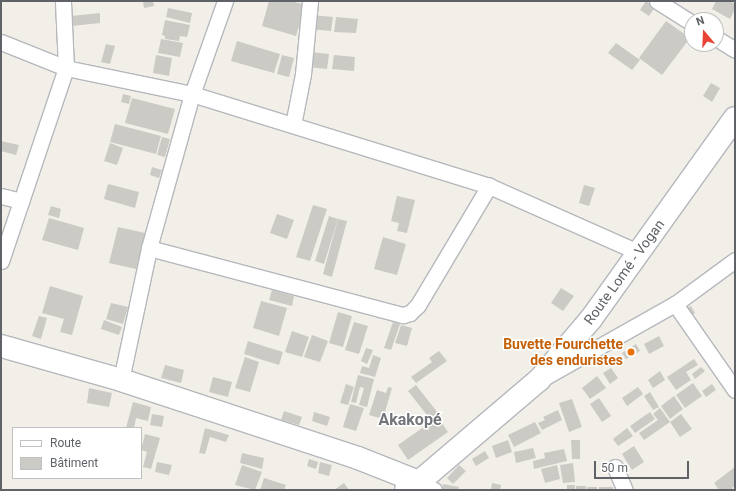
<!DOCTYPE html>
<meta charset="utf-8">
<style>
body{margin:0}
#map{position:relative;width:736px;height:491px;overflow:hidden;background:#f1efe8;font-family:Roboto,sans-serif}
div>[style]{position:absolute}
.building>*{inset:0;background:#cccac5}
.roads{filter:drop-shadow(1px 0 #b5b8bc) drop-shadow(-1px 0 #b5b8bc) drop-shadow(0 1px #b5b8bc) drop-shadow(0 -1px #b5b8bc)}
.street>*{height:15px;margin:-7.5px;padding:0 7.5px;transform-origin:7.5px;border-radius:7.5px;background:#fff}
.secondary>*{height:22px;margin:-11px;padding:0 11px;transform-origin:11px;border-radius:11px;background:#fff}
.dots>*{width:11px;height:11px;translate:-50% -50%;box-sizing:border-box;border:2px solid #fff;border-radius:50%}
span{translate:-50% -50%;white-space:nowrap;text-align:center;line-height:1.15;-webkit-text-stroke:3px #fff;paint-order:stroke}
.street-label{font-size:14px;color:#5f6368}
.food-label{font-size:14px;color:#c56008;font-weight:700}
.right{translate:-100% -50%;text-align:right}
.quarter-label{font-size:16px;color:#70757a;font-weight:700}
.frame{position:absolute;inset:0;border:2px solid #5f6368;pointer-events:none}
.legend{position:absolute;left:12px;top:427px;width:130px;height:52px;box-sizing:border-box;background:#fff;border:1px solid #bfc1c3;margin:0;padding:5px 7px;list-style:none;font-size:12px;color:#5f6368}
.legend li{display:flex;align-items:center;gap:8px;height:20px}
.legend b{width:20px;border:1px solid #bfc1c3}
.north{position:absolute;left:684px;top:12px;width:40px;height:40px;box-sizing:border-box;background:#fff;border:1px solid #bfc1c3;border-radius:50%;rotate:341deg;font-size:11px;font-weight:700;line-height:16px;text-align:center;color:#5f6368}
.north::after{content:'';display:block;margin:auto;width:14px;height:18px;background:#ea4335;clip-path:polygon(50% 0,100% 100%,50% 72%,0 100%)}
.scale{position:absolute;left:594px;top:461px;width:95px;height:18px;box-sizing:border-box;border:2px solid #5f6368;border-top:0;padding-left:5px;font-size:12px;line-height:14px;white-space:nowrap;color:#5f6368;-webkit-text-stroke:3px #fff;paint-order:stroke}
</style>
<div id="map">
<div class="building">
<i style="clip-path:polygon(143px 1px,153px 1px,154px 6px,144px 8px)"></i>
<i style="clip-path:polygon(269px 1px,291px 1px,305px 5px,296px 36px,262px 26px)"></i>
<i style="clip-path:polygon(646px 1px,655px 7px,649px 16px,640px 10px)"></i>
<i style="clip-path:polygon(716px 1px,730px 1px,735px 4px,735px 9px,730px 19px,712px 9px)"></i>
<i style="clip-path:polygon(168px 8px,192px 13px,190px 23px,166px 17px)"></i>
<i style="clip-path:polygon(100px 13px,100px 23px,72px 26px,71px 16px)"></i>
<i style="clip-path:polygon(312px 15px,333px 17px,331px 31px,310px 29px)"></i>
<i style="clip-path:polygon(336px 17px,358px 19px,356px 33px,334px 32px)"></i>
<i style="clip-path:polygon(165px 20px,190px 25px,187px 37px,180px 36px,179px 41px,165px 39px,165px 36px,162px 35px)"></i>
<i style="clip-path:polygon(666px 21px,690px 38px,662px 75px,639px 58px)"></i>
<i style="clip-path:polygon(161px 39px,183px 43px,180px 57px,158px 53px)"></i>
<i style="clip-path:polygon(237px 41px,280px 54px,274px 73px,231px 61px)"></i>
<i style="clip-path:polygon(616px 43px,640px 60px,632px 70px,608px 53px)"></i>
<i style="clip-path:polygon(106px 44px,115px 46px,110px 64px,101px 62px)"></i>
<i style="clip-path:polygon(310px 52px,329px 54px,327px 69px,308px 67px)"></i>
<i style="clip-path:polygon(156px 55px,172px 58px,169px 76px,153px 73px)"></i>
<i style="clip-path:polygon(282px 55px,294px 58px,289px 77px,277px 74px)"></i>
<i style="clip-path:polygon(334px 55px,355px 57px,354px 71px,332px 69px)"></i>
<i style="clip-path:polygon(711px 83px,720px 88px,712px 102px,703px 96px)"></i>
<i style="clip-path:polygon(123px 94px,131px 96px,129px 104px,121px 102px)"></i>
<i style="clip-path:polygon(132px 98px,175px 109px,168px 134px,125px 123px)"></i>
<i style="clip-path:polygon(115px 124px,161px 136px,156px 154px,110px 142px)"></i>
<i style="clip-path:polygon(162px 137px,170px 139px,165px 157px,157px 155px)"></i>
<i style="clip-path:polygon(1px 141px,19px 145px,16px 155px,1px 151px)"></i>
<i style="clip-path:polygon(110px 143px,123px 148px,117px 165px,104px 161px)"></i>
<i style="clip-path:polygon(152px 167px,162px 170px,159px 178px,150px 175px)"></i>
<i style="clip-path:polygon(108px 184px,139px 192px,135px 208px,104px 199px)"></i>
<i style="clip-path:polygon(584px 185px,595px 188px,589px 206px,579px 203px)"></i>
<i style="clip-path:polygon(397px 196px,415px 200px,407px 233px,397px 231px,399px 223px,391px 221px)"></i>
<i style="clip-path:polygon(313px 205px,327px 209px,310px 261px,296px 257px)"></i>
<i style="clip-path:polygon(51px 206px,61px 209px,59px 218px,48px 215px)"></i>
<i style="clip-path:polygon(277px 214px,294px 220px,287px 239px,270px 233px)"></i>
<i style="clip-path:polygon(329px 216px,338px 219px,324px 264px,315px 261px)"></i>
<i style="clip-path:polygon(49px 218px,84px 228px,78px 250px,42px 240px)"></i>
<i style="clip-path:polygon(338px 219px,347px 221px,332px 277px,323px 274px)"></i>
<i style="clip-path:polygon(118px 227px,145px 233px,136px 269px,109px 263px)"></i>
<i style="clip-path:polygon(383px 237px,406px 244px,397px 275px,374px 269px)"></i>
<i style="clip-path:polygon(50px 286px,83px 296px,72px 335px,60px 332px,64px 319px,42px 313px)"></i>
<i style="clip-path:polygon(561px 288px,574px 296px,563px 311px,551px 303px)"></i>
<i style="clip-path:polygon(272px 290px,294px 296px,292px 306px,269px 300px)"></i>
<i style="clip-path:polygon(261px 301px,287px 308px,279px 336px,253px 328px)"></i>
<i style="clip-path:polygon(111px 303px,128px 307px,123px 324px,106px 319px)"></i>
<i style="clip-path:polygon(691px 306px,695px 313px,690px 317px,685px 309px)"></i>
<i style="clip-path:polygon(338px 312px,352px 316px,343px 347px,329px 343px)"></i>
<i style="clip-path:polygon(39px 316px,47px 318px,41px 339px,32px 336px)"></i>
<i style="clip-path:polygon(104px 320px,122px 327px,119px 335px,101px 329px)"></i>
<i style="clip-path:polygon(354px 322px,368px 326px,359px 354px,345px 350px)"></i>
<i style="clip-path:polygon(393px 322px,400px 324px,391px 350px,384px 348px)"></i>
<i style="clip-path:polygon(401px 325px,412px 328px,407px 346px,395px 343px)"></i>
<i style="clip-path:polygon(292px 331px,309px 337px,302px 357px,285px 352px)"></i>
<i style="clip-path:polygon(312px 335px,328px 341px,320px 362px,304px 357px)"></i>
<i style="clip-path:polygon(659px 336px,664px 346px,649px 354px,644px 344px)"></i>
<i style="clip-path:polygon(248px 341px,283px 352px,279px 365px,244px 354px)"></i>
<i style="clip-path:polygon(636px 344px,640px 351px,626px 359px,622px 353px)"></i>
<i style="clip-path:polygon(366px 348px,373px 350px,367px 364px,361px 361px)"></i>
<i style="clip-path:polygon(439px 351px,447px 361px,416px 383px,411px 377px,432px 362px,429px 358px)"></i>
<i style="clip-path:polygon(373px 355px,381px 358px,375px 377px,360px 373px,362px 366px,369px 368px)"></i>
<i style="clip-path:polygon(245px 357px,259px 362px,250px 392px,235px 388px)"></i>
<i style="clip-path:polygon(694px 359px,698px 365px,686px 372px,691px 380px,676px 390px,667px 377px)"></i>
<i style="clip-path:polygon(165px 365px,184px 370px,181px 383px,161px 378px)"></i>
<i style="clip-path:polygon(701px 367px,705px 371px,695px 379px,692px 374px)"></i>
<i style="clip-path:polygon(611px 368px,618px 378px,610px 384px,603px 373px)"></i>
<i style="clip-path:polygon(660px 371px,665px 380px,653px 388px,648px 380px)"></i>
<i style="clip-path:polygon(358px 375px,374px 379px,367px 407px,359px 405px,364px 388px,360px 387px,356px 403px,351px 402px)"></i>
<i style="clip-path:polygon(597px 376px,606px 388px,590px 399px,582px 388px)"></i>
<i style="clip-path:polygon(213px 377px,232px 382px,228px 397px,209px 392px)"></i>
<i style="clip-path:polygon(693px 383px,702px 396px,685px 408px,676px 395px)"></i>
<i style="clip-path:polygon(346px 384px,354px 387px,348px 405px,340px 403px)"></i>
<i style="clip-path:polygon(712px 384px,716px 390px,706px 397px,702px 391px)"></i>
<i style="clip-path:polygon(416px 385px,438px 413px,430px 419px,408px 391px)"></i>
<i style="clip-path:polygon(388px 387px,392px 388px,383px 419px,369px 415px,377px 390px,386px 393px)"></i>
<i style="clip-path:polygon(638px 387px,643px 394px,627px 406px,622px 398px)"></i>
<i style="clip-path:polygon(89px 388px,112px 393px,109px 407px,87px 403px)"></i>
<i style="clip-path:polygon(650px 392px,659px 407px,653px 410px,644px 396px)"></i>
<i style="clip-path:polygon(674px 396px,683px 409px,670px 419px,661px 406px)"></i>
<i style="clip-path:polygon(599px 398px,611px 416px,602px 422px,590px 404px)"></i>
<i style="clip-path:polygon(572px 399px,582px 427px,569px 432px,559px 403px)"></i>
<i style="clip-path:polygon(133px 402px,151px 407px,148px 421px,136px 418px,134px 428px,126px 428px)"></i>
<i style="clip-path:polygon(350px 404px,364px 408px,356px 431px,343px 427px)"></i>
<i style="clip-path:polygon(660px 408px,670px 422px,644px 440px,639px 433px,658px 420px,653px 414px)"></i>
<i style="clip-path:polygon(558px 410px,562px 420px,542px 430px,538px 423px,545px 420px,543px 417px)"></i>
<i style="clip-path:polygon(284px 411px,302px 417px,299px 425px,281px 420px)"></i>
<i style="clip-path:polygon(314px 412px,330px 417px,327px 426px,312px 421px)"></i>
<i style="clip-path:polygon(650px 412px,655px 419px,635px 433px,630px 426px)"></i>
<i style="clip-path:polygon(152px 414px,164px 416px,162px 427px,150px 425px)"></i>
<i style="clip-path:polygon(681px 414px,692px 429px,680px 437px,670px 422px)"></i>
<i style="clip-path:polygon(438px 417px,448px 432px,408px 460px,398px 445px)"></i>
<i style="clip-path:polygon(535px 422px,541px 433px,514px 447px,508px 435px)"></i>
<i style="clip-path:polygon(205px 428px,229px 435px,226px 442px,210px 437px,205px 454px,199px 453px)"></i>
<i style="clip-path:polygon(627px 428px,633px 436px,618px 446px,613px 439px)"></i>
<i style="clip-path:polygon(145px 434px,160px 438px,151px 469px,143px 467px,147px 452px,141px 450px)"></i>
<i style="clip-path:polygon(508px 440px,512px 452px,496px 458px,492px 446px)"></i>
<i style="clip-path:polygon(571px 440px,580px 440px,580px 459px,572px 459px)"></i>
<i style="clip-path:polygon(634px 446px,644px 462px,632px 470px,622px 454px)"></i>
<i style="clip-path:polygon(533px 448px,536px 458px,516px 463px,514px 452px)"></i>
<i style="clip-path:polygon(564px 449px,567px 461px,534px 469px,533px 461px,545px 458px,544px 453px)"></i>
<i style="clip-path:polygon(485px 451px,489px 458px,476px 466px,472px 459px)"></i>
<i style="clip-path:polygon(242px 453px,264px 458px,262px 469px,240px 463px)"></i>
<i style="clip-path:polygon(309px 459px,318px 462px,316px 469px,307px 466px)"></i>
<i style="clip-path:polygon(157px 462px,172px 465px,169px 475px,155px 472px)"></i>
<i style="clip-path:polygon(320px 462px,332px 465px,329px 476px,318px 473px)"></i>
<i style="clip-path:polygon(573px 463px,575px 482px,563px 483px,560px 465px)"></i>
<i style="clip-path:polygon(242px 465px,262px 472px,255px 490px,235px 485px)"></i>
<i style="clip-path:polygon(459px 465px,466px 471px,453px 484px,447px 478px)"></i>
<i style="clip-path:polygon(557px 465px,560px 479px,545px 483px,541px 469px)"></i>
<i style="clip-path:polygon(735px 467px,735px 486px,732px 488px,734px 490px,719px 490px,714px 483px)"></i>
<i style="clip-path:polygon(264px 478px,286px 485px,284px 490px,260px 490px)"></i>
<i style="clip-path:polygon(344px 483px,349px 490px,334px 490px)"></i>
<i style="clip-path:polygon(492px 483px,501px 485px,500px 490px,491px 490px)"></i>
<i style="clip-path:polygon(443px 484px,459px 487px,458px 490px,442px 490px)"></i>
<i style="clip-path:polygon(567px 485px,575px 485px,575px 490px,567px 490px)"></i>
<i style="clip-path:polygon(576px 486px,586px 486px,586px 490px,576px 490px)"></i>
<i style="clip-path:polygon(587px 487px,597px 487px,597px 490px,587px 490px)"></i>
<i style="clip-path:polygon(599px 487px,613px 487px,613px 490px,599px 490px)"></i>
</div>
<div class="roads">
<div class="street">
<i style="left:225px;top:1px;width:99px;rotate:109.5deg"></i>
<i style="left:192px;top:94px;width:311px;rotate:17.2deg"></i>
<i style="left:489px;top:186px;width:163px;rotate:23.9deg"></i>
<i style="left:657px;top:1px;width:41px;rotate:32.2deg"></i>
<i style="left:716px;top:38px;width:22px;rotate:32deg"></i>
<i style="left:1px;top:42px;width:70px;rotate:21.8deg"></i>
<i style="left:66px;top:68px;width:67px;rotate:-92.6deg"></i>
<i style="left:293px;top:125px;width:52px;rotate:-78.9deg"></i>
<i style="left:303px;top:74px;width:73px;rotate:-84.5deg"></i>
<i style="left:1px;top:196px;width:21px;rotate:14deg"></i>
<i style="left:1px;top:261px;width:204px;rotate:-71.4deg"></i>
<i style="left:66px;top:68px;width:129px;rotate:11.7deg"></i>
<i style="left:192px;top:94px;width:160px;rotate:105.6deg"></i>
<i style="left:149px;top:248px;width:263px;rotate:14.8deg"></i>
<i style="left:403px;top:315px;width:7px;rotate:-16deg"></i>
<i style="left:410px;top:313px;width:11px;rotate:-45deg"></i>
<i style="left:418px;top:305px;width:139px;rotate:-59.2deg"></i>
<i style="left:675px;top:304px;width:105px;rotate:55.1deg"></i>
<i style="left:547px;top:376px;width:147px;rotate:-29.4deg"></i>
<i style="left:675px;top:304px;width:74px;rotate:-36.3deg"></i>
<i style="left:121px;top:380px;width:135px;rotate:-78deg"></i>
<i style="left:615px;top:467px;width:25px;rotate:67deg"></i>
<i style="left:419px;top:482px;width:17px;rotate:28deg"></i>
</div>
<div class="secondary">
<i style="left:1px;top:346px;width:125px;rotate:15.8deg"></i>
<i style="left:121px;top:380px;width:250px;rotate:18.2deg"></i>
<i style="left:358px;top:458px;width:66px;rotate:21.5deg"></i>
<i style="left:406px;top:490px;width:15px;rotate:-32deg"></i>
<i style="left:419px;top:482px;width:157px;rotate:-40.4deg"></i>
<i style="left:539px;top:380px;width:80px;rotate:-49.6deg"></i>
<i style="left:591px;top:319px;width:247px;rotate:-54.4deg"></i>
</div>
</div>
<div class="dots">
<i style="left:631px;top:352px;background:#e8710a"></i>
</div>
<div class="street-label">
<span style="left:624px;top:272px;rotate:-54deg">Route Lomé - Vogan</span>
</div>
<div class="food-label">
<span class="right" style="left:623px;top:352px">Buvette Fourchette<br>des enduristes</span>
</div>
<div class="quarter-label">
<span style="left:410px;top:420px">Akakopé</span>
</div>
<div class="frame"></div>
<ul class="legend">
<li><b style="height:5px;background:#fff"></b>Route</li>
<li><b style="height:11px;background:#cccac5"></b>Bâtiment</li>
</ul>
<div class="north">N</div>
<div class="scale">50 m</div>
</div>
